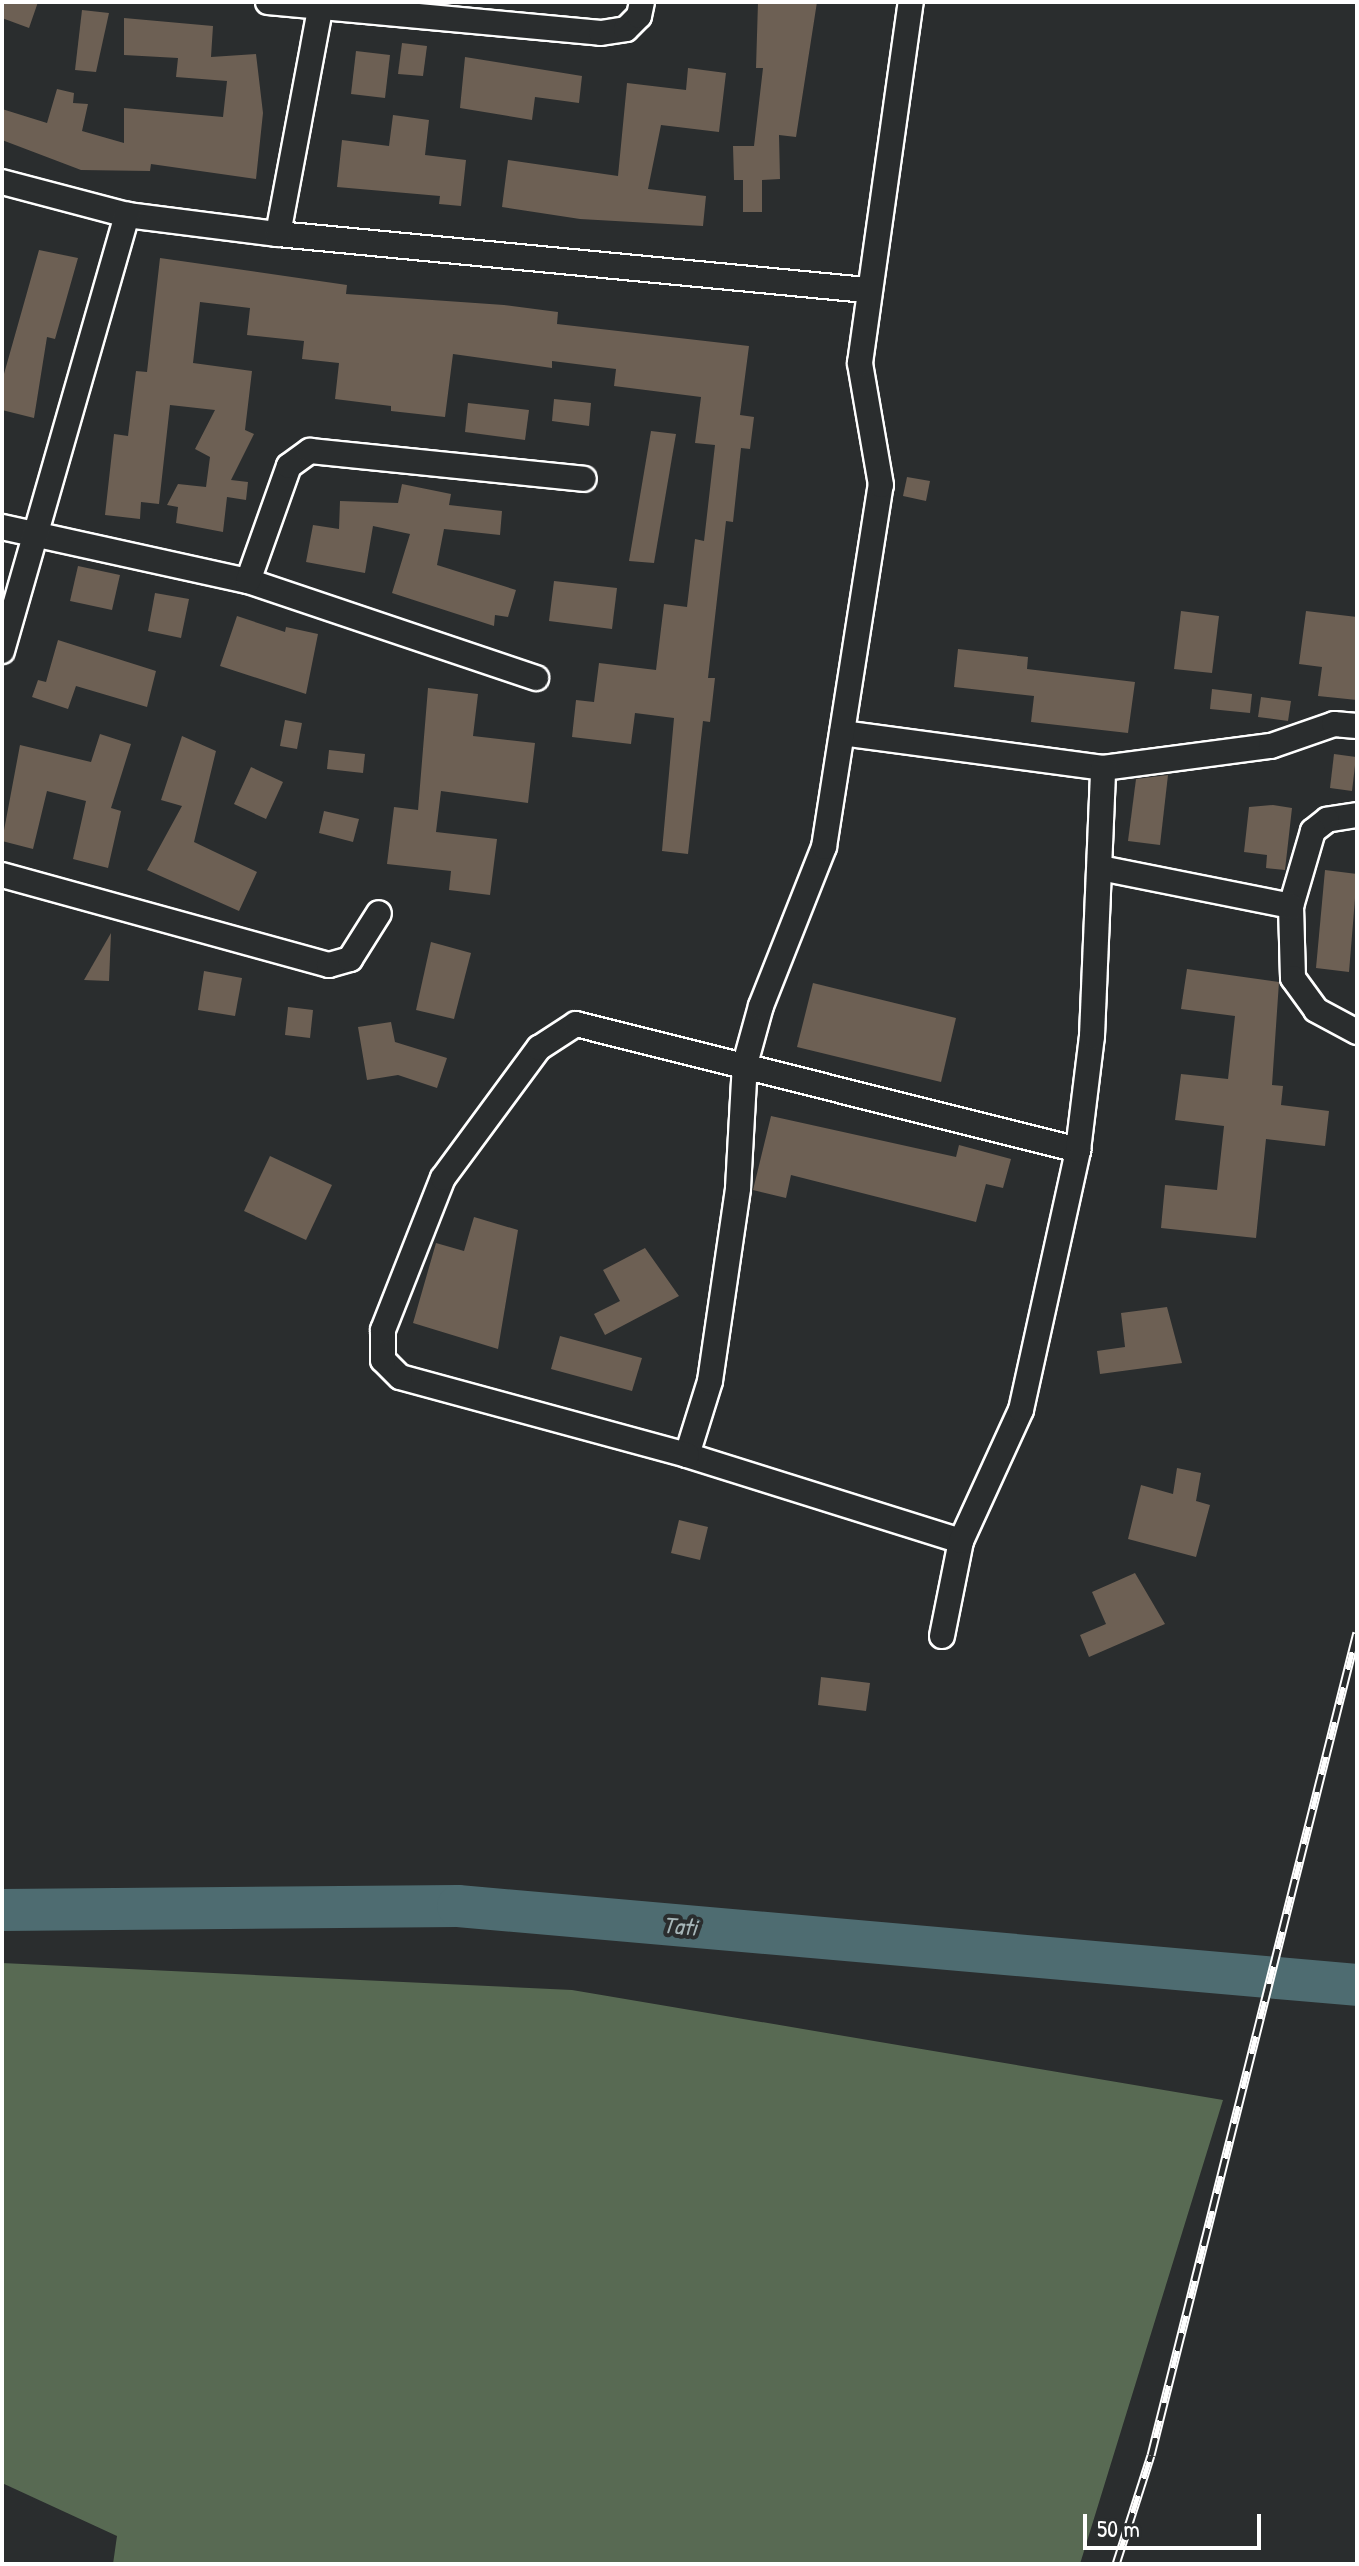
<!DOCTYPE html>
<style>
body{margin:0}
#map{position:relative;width:1359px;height:2566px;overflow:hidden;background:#2a2d2e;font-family:"Patrick Hand",sans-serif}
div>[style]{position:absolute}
.green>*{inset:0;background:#586a53}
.river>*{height:42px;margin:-21px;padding:0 21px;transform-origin:21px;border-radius:21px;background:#4e6c71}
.building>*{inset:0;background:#6d6054}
.roads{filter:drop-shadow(2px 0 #fff) drop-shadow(-2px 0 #fff) drop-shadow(0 2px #fff) drop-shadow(0 -2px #fff)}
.minor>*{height:24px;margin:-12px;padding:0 12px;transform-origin:12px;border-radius:12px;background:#2a2d2e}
.rail>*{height:9px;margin-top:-4.5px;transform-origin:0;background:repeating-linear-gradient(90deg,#2a2d2e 0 18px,#fff 0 36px);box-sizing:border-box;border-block:2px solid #fff}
span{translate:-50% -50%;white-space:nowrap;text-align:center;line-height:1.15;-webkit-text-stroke:8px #2a2d2e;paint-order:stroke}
.water-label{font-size:24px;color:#a6b6b8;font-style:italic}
.frame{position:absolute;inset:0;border:4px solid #fff;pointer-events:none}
.scale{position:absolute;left:1083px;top:2514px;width:178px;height:36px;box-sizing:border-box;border:4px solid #fff;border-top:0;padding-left:10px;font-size:24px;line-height:28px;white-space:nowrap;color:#fff;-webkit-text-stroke:6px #2a2d2e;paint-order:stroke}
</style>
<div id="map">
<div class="green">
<i style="clip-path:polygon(2px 1963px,572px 1990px,1223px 2100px,1080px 2564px,113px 2564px,117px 2536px,2px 2483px)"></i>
</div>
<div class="river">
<i style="left:2px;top:1910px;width:456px;rotate:-0.5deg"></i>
<i style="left:458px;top:1906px;width:902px;rotate:5.02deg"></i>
</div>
<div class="building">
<i style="clip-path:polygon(2px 2px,38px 2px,29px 28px,2px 18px)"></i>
<i style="clip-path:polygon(758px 2px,817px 2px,796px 137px,779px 135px,780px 179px,762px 180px,762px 212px,743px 212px,743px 180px,734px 180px,733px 146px,754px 146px,763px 68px,756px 68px)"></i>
<i style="clip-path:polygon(82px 10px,109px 13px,96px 72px,75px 70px)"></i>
<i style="clip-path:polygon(124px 18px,213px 26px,211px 57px,256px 54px,263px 113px,256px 179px,151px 164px,150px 171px,81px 170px,2px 140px,2px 109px,47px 123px,57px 89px,74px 93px,73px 103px,88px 104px,82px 131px,124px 143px,124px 108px,223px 117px,227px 81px,176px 77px,178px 58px,124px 55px)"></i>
<i style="clip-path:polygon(402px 43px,427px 46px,423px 76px,398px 74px)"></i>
<i style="clip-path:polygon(356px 51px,390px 55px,385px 98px,351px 94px)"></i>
<i style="clip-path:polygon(465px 57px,582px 76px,579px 103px,535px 97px,532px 120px,460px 108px)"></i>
<i style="clip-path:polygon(688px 68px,726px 73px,719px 132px,661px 125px,648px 189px,706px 196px,703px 226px,580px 219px,502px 207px,508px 160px,618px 176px,627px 83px,686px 90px)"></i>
<i style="clip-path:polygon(393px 115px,429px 120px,425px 155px,466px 160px,461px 206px,439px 204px,440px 196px,337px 187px,342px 140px,389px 146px)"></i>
<i style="clip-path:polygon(39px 250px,78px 258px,55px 339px,47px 337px,34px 418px,2px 410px,2px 381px)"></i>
<i style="clip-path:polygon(160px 258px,347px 285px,346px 294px,504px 305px,558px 312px,557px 324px,749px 346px,740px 415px,754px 417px,750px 449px,741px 448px,733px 522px,726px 521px,708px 678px,715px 678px,710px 722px,703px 721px,688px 854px,662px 851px,674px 718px,635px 713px,631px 744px,572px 737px,576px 700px,594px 702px,599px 663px,656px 670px,664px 604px,687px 607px,695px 539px,704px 541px,715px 445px,695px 443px,701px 397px,614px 386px,616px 369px,552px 361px,552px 368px,453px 354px,445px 417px,391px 411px,391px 406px,335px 399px,339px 363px,302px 359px,304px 341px,247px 335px,250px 308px,200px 302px,193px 363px,252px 371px,245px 430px,254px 434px,231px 480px,248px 482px,246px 500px,227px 497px,223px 532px,176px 523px,178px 507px,167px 505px,178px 484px,206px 487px,210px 457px,195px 449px,215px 410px,170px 405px,159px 504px,141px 502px,140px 519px,105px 515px,114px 434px,128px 436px,136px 371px,147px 372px)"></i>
<i style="clip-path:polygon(554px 399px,591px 403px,589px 426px,552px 421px)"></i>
<i style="clip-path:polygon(468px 403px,529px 410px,525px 440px,465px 432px)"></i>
<i style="clip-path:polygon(651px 431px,676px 434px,654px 563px,629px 561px)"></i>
<i style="clip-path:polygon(907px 477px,930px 481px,926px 501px,903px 496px)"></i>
<i style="clip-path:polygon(402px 484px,451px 494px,449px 505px,502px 511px,500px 535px,444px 529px,437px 565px,516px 590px,508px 617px,495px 615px,494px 626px,392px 593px,410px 534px,373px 526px,365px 573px,306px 562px,313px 525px,339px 529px,340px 501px,398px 503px)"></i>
<i style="clip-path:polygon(78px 566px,120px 575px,112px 610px,70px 601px)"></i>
<i style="clip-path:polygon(554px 581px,617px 588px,612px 629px,549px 621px)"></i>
<i style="clip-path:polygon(155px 593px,189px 599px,181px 638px,148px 631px)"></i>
<i style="clip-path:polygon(1181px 611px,1219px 616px,1212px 673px,1174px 669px)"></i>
<i style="clip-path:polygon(1306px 611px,1357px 617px,1357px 700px,1318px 696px,1322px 667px,1299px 664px)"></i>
<i style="clip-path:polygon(237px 616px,285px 632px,286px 627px,318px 634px,306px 694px,220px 666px)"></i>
<i style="clip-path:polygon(58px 640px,156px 671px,147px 707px,76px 686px,68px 709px,32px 697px,38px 680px,46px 682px)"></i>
<i style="clip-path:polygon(958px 649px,1028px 657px,1027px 669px,1135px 682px,1128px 733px,1031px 722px,1034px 696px,954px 687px)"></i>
<i style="clip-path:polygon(428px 688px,478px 694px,473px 736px,535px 743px,528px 803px,441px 791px,436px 832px,497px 839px,490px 895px,449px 890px,451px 871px,387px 864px,394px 807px,418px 810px)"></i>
<i style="clip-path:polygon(1212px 689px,1252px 694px,1250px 713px,1210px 709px)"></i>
<i style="clip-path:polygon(1261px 697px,1291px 701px,1288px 721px,1258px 717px)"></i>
<i style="clip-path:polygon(285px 720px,302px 723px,297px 749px,280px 746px)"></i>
<i style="clip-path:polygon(100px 734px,131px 744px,111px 808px,121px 811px,108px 868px,73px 859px,86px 801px,47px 791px,33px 849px,2px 841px,20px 745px,91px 762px)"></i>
<i style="clip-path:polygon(182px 736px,216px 751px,194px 842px,257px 872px,239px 911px,147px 870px,182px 806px,161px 800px)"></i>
<i style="clip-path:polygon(329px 750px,365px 754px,363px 773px,327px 769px)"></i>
<i style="clip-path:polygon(1334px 754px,1356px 757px,1352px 791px,1330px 788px)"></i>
<i style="clip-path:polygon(251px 767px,283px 782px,266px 819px,234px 804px)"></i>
<i style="clip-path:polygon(1168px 775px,1160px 845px,1128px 841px,1136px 779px)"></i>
<i style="clip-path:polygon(1273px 805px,1292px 808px,1285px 870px,1266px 868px,1267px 855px,1244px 852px,1249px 807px)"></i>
<i style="clip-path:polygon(324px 811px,359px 819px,353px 842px,319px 833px)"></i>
<i style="clip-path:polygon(1325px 870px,1357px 874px,1349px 972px,1316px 968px)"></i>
<i style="clip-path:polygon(111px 933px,109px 981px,84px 980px)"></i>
<i style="clip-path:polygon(431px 942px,471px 953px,454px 1019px,416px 1010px)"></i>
<i style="clip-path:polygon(1187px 969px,1279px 982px,1272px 1085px,1283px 1086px,1281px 1105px,1329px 1111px,1325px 1146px,1266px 1139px,1256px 1238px,1161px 1228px,1165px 1185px,1217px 1190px,1224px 1126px,1175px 1120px,1181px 1074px,1228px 1079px,1235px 1016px,1181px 1009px)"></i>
<i style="clip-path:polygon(204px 971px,242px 978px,235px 1016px,198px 1010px)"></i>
<i style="clip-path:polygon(813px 983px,956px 1018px,941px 1082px,797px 1047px)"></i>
<i style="clip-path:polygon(288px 1007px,313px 1010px,310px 1038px,285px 1035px)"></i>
<i style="clip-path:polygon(391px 1022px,395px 1042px,447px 1058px,437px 1088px,398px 1075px,367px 1080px,358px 1027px)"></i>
<i style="clip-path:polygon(771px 1116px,956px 1157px,959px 1145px,1011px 1159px,1003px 1188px,986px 1184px,976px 1222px,791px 1175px,786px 1198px,753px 1190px)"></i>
<i style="clip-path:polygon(270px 1156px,332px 1185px,306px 1240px,244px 1211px)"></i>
<i style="clip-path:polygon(474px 1217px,518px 1230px,498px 1349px,413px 1323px,436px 1243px,464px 1251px)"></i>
<i style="clip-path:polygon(645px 1248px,679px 1296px,605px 1335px,594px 1314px,620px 1301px,603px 1270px)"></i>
<i style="clip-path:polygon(1167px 1307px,1182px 1363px,1100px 1374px,1097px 1351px,1125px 1347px,1121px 1313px)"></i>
<i style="clip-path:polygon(560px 1336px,642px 1358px,632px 1391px,551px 1369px)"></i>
<i style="clip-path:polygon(1177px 1468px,1201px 1473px,1196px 1501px,1210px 1505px,1196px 1557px,1128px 1539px,1141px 1485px,1173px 1494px)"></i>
<i style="clip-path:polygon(679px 1520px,708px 1527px,700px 1560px,671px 1553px)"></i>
<i style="clip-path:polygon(1135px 1573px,1165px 1624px,1089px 1657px,1080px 1635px,1106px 1624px,1092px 1592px)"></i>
<i style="clip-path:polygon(821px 1677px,870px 1683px,866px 1711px,818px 1705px)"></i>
</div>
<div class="roads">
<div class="minor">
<i style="left:268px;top:2px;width:334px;rotate:5.3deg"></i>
<i style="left:601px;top:33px;width:25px;rotate:-9deg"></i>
<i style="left:626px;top:29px;width:18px;rotate:-45deg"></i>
<i style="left:639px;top:16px;width:14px;rotate:-78deg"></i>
<i style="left:2px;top:182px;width:129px;rotate:14.8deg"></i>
<i style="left:127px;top:215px;width:152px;rotate:7.2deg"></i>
<i style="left:278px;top:234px;width:591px;rotate:5.44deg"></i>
<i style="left:278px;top:234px;width:229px;rotate:-79.4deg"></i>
<i style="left:2px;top:527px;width:252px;rotate:12.4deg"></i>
<i style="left:248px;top:581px;width:304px;rotate:18.6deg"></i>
<i style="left:248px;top:581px;width:122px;rotate:-70.4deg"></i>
<i style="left:289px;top:466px;width:26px;rotate:-36deg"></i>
<i style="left:310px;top:451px;width:275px;rotate:5.8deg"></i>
<i style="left:2px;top:651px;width:454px;rotate:-74deg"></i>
<i style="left:842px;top:733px;width:263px;rotate:7.6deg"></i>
<i style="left:1103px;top:768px;width:169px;rotate:-7.5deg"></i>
<i style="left:1271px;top:746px;width:67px;rotate:-19.2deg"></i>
<i style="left:1334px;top:724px;width:23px;rotate:5deg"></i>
<i style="left:1357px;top:815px;width:30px;rotate:171deg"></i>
<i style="left:1327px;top:820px;width:18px;rotate:142deg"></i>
<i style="left:1313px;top:831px;width:78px;rotate:106.3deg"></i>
<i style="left:1291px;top:906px;width:72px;rotate:88.4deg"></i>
<i style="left:1293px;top:978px;width:39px;rotate:54deg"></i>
<i style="left:1316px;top:1010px;width:47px;rotate:28.2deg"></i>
<i style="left:1101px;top:868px;width:194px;rotate:11.3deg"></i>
<i style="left:2px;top:875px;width:339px;rotate:15.4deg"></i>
<i style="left:329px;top:965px;width:22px;rotate:-16deg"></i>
<i style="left:350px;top:959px;width:54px;rotate:-57.8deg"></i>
<i style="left:687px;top:1455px;width:77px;rotate:-72.7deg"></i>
<i style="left:710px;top:1381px;width:195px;rotate:-81.7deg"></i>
<i style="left:738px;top:1188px;width:124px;rotate:-86.8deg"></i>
<i style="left:745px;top:1064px;width:60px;rotate:-74.6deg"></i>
<i style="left:761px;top:1006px;width:171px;rotate:-68.4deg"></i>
<i style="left:824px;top:847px;width:366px;rotate:-81.1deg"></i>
<i style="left:881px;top:485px;width:124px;rotate:-99.8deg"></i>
<i style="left:860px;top:363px;width:365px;rotate:-82deg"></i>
<i style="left:961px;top:1541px;width:287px;rotate:-162.6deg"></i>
<i style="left:687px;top:1455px;width:297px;rotate:-164.8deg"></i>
<i style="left:400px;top:1377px;width:24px;rotate:-135deg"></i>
<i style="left:383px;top:1360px;width:30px;rotate:-90deg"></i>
<i style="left:383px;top:1330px;width:163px;rotate:-68.5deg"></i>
<i style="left:443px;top:1178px;width:162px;rotate:-53.6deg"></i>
<i style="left:539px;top:1048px;width:44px;rotate:-33deg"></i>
<i style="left:576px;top:1024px;width:518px;rotate:14.09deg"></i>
<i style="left:942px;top:1636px;width:97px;rotate:-78.7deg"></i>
<i style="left:961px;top:1541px;width:144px;rotate:-65.4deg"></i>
<i style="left:1021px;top:1410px;width:266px;rotate:-77.6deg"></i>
<i style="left:1078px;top:1150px;width:115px;rotate:-83deg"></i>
<i style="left:1092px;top:1036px;width:268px;rotate:-87.6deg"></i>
</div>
</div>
<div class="rail">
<i style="left:1116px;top:2564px;width:114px;rotate:-72.2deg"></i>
<i style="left:1151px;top:2455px;width:848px;rotate:-75.95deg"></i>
</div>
<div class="water-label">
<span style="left:680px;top:1926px;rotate:5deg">Tati</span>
</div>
<div class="frame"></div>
<div class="scale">50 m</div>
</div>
